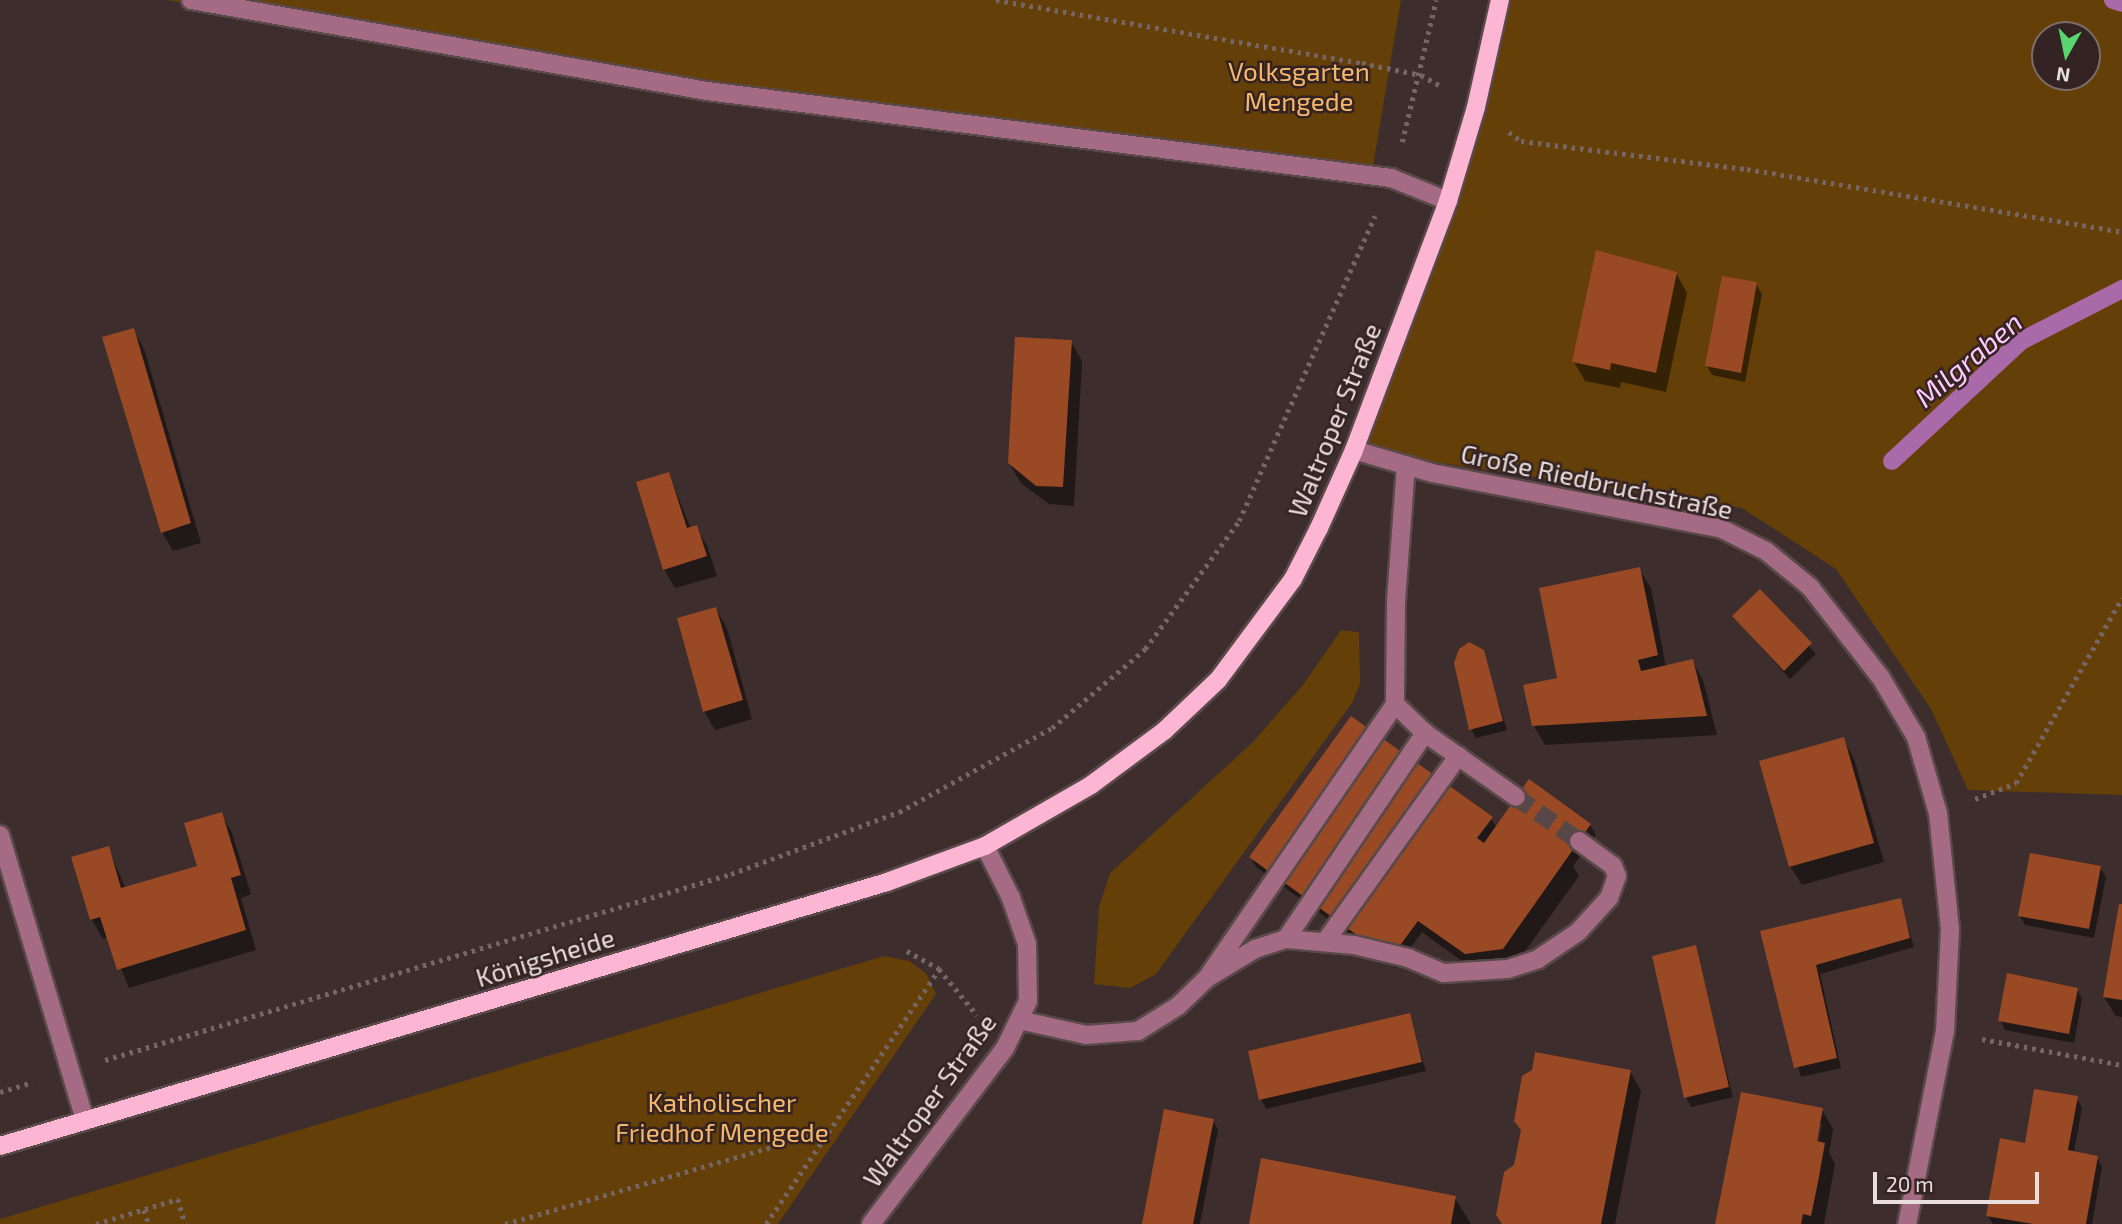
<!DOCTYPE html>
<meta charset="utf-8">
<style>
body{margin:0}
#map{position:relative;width:2122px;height:1224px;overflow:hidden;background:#3e2d2d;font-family:"Exo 2",sans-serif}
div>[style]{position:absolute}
.green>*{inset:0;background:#643f07}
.shadow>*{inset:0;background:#0007}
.stream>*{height:18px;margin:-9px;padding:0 9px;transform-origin:9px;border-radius:9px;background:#aa6aaa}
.building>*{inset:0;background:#994923}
.minor-tunnel>*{height:18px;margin-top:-9px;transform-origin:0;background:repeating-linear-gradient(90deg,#584747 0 18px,transparent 0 27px)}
.path>*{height:4.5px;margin-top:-2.25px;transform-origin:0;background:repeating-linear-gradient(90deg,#756565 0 3.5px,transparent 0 8.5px)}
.roads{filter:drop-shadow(2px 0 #594949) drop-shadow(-2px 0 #594949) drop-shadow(0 2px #594949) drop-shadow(0 -2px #594949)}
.minor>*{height:18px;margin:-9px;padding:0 9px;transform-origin:9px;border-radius:9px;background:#a56b84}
.major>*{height:18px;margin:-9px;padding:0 9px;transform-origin:9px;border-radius:9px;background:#fcb5d2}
span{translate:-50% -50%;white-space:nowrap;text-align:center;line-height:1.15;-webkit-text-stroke:5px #342323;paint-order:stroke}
.park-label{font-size:26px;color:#f6b76c}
.street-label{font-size:26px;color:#e9dddd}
.water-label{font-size:28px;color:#ffcafd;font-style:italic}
.north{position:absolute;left:2031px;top:21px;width:70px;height:70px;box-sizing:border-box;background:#342323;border:2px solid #7c6d6d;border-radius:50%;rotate:189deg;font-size:19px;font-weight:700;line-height:28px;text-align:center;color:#e9dddd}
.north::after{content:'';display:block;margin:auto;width:24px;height:32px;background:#59d56f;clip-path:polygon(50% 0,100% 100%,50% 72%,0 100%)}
.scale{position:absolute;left:1873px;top:1172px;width:166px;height:32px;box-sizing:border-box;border:4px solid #e9dddd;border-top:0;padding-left:9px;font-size:21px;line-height:24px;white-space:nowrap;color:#e9dddd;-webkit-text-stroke:5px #342323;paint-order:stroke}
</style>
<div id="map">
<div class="green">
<i style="clip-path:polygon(166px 0,1401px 0,1370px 184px)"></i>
<i style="clip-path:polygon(evenodd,1500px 0,2122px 0,2122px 795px,1968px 790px,1931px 709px,1836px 569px,1742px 508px,1354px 450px,1448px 201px,1500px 0,2045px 35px,2087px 35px,2087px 77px,2045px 77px,2045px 35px)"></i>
<i style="clip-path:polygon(1341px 630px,1359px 632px,1360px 684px,1352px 703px,1156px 974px,1130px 988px,1094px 984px,1099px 907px,1110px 873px,1252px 743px,1303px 685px)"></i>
<i style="clip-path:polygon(884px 956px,909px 961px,926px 973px,936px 994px,778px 1224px,0 1224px,0 1219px)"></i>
</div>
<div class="shadow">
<i style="clip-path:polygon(1676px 273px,1687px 293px,1666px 392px,1621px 382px,1620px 388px,1585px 381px,1574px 362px)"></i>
<i style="clip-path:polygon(1756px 284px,1762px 294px,1745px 382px,1712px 375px,1707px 366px)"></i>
<i style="clip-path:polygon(133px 330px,144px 349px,201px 543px,173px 551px,162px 532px)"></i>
<i style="clip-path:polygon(1071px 342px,1082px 361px,1074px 506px,1049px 504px,1021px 483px,1009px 463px)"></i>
<i style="clip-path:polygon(669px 474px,691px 529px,696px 527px,707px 546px,717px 576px,675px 588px,664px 569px)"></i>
<i style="clip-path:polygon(1639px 569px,1651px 588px,1666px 667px,1692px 661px,1703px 680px,1717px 735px,1545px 745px,1534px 726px)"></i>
<i style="clip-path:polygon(1760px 591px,1816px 654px,1790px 679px,1734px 617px)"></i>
<i style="clip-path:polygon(716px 609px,727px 628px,752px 719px,715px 730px,704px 711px)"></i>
<i style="clip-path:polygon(1483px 652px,1507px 730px,1476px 738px,1471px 729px)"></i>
<i style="clip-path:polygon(1843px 739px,1854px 759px,1884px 862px,1802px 885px,1790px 866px)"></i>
<i style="clip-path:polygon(221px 814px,232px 833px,251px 894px,241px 898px,256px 950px,129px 988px,108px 937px,103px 939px,92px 920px,73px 859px,108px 848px,126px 889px,199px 867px)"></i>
<i style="clip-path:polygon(1491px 818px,1497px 828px,1590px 825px,1596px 835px,1573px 866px,1579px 876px,1513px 968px,1478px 973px,1422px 932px,1396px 968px,1256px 867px,1251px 857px)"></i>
<i style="clip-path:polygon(2100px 868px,2106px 877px,2094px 938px,2025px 925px,2020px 916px)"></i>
<i style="clip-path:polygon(1900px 900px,1914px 947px,1820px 974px,1841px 1068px,1801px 1077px,1762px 932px)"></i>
<i style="clip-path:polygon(2122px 906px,2122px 1017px,2116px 1016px,2104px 997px)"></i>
<i style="clip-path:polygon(1695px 947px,1733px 1097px,1691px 1107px,1686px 1097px)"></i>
<i style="clip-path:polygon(2077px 989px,2082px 999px,2074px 1043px,2005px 1030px,2000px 1020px)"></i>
<i style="clip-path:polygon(1409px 1015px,1426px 1071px,1266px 1109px,1261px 1099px)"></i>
<i style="clip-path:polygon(1630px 1071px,1641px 1091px,1615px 1224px,1503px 1224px,1522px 1131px)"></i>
<i style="clip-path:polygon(2076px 1098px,2082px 1107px,2074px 1153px,2097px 1157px,2102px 1167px,2092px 1224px,1993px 1224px,1988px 1216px)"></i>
<i style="clip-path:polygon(evenodd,1822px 1110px,1833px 1129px,1829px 1153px,1835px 1164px,1824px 1224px,1717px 1224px,1822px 1110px,1818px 1124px,1822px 1124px,1817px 1150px,1814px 1150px,1818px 1124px)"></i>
<i style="clip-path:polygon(1213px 1121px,1218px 1130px,1200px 1224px,1144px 1224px)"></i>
<i style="clip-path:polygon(1455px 1198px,1471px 1224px,1250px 1224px)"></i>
</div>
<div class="stream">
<i style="left:2113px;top:0;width:9px;rotate:18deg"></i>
<i style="left:1892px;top:461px;width:176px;rotate:-42.9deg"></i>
<i style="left:2021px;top:341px;width:114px;rotate:-27.2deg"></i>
</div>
<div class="building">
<i style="clip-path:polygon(1596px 250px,1677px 272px,1656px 373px,1611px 363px,1610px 370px,1572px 362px)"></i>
<i style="clip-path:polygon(1722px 276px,1757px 282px,1741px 373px,1705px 366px)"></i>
<i style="clip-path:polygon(134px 328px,191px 523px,161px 533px,102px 337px)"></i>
<i style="clip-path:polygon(1015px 337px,1072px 340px,1063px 487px,1036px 486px,1008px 463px)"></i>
<i style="clip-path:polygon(669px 472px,687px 528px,697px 525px,707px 556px,663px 570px,636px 482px)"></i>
<i style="clip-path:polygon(1640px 567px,1658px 655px,1638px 660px,1641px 671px,1693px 659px,1707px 716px,1532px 726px,1523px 685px,1557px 678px,1539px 588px)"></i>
<i style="clip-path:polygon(1760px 589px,1812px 643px,1784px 671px,1732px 616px)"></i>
<i style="clip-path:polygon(716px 607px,743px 700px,703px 712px,677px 618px)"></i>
<i style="clip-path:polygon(1469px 642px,1484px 650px,1503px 721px,1469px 730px,1454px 663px,1459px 649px)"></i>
<i style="clip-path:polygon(1351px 716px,1493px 817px,1477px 838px,1484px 843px,1529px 779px,1591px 824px,1503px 949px,1465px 954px,1418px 921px,1390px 959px,1249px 857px)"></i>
<i style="clip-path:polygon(1844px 737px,1874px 843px,1789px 867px,1759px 761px)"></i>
<i style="clip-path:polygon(222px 812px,241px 875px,231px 878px,246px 930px,117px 970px,100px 917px,90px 920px,71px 857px,109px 846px,121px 888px,197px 866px,184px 823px)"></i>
<i style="clip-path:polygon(2030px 853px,2101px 866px,2089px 929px,2018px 916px)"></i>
<i style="clip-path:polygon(1901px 898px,1910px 938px,1816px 965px,1837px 1058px,1794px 1068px,1760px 931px)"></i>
<i style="clip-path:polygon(2119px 904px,2122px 904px,2122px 1000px,2103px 997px)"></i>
<i style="clip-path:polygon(1696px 945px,1729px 1087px,1684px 1098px,1652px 956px)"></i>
<i style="clip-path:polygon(2007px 973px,2078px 988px,2069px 1034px,1998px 1021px)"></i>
<i style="clip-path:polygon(1410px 1013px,1422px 1062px,1259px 1100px,1248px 1051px)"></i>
<i style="clip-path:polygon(1535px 1052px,1631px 1070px,1601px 1224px,1502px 1224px,1496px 1215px,1504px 1172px,1514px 1165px,1521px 1130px,1514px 1121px,1522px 1076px,1532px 1070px)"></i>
<i style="clip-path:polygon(2034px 1089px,2078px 1096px,2068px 1150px,2098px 1156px,2086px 1224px,2033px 1224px,1986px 1216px,2000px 1138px,2025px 1143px)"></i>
<i style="clip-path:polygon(1741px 1092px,1823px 1108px,1817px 1141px,1825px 1143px,1818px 1182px,1811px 1216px,1803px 1214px,1801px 1224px,1715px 1224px)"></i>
<i style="clip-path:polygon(1164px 1109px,1214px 1119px,1193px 1224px,1142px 1224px)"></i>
<i style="clip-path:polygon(1261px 1158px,1456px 1196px,1451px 1224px,1249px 1224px)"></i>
</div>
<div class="minor-tunnel">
<i style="left:1516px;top:797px;width:77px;rotate:34.9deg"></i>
</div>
<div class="path">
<i style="left:996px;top:0;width:371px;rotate:9.8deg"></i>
<i style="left:1362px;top:63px;width:60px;rotate:11.5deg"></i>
<i style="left:1421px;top:75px;width:23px;rotate:29deg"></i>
<i style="left:1509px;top:132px;width:15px;rotate:37deg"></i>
<i style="left:1521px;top:141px;width:228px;rotate:7.1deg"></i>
<i style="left:1747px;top:169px;width:380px;rotate:9.5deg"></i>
<i style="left:1402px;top:142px;width:146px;rotate:-76.5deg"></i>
<i style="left:1975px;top:799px;width:44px;rotate:-21.3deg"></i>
<i style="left:2016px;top:783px;width:213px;rotate:-60.2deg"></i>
<i style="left:907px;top:951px;width:37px;rotate:29deg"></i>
<i style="left:939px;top:969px;width:60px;rotate:50.4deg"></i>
<i style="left:1982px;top:1039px;width:142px;rotate:10.5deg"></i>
<i style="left:105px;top:1060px;width:653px;rotate:-16.55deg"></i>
<i style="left:731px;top:874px;width:179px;rotate:-20.3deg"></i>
<i style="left:899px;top:812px;width:175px;rotate:-28.8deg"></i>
<i style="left:1052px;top:728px;width:122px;rotate:-40.3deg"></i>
<i style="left:1145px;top:649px;width:159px;rotate:-53.7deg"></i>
<i style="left:1239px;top:521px;width:334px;rotate:-66deg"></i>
<i style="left:0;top:1092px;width:34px;rotate:-17deg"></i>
<i style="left:144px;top:1210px;width:15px;rotate:70deg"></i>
<i style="left:96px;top:1224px;width:86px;rotate:-17deg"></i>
<i style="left:178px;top:1199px;width:26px;rotate:74deg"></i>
<i style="left:505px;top:1224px;width:339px;rotate:-16.1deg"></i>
<i style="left:766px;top:1224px;width:308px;rotate:-55.8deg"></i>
</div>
<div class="roads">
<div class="minor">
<i style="left:191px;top:0;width:524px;rotate:10deg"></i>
<i style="left:707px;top:91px;width:690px;rotate:7.25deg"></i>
<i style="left:1391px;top:178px;width:61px;rotate:22deg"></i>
<i style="left:1354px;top:450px;width:81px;rotate:16.4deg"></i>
<i style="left:1432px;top:473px;width:295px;rotate:10.9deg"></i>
<i style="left:1722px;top:529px;width:49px;rotate:26.6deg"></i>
<i style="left:1766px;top:551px;width:57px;rotate:39.3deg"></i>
<i style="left:1810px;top:587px;width:115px;rotate:52deg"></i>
<i style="left:1881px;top:678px;width:69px;rotate:59.3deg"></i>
<i style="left:1916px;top:737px;width:79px;rotate:73.9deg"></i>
<i style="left:1938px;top:813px;width:118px;rotate:84.1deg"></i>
<i style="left:1950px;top:930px;width:101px;rotate:92.8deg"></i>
<i style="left:1945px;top:1031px;width:197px;rotate:101.1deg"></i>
<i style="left:1406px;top:465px;width:137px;rotate:94.2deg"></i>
<i style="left:1396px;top:602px;width:102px;rotate:90.6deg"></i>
<i style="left:1395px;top:704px;width:42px;rotate:44deg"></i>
<i style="left:1425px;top:733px;width:111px;rotate:35.1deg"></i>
<i style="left:0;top:835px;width:298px;rotate:73.4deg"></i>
<i style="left:1286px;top:939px;width:249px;rotate:-56deg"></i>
<i style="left:1325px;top:942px;width:229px;rotate:-54.4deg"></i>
<i style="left:1209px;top:975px;width:329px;rotate:-55.5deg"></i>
<i style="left:1019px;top:1020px;width:69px;rotate:12.6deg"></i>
<i style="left:1086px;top:1035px;width:52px;rotate:-4.4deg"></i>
<i style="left:1138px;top:1031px;width:47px;rotate:-32deg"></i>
<i style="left:1178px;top:1006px;width:40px;rotate:-44deg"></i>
<i style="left:1207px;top:978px;width:56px;rotate:-31.1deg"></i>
<i style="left:1255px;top:949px;width:33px;rotate:-18deg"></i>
<i style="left:1286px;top:939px;width:68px;rotate:5deg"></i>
<i style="left:1354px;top:945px;width:56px;rotate:13.5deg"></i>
<i style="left:1408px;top:958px;width:39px;rotate:23deg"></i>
<i style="left:1444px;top:973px;width:64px;rotate:-3.6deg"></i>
<i style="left:1508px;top:969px;width:32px;rotate:-18deg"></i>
<i style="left:1538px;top:959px;width:48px;rotate:-34deg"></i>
<i style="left:1578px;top:932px;width:46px;rotate:-47.6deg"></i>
<i style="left:1609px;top:898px;width:23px;rotate:-70deg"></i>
<i style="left:1617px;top:876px;width:11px;rotate:-112deg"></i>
<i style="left:1613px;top:866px;width:42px;rotate:-143.7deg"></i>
<i style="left:871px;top:1224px;width:221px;rotate:-52.7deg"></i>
<i style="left:1005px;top:1048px;width:52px;rotate:-63.9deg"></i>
<i style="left:1028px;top:1001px;width:57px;rotate:-91deg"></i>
<i style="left:1027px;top:944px;width:49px;rotate:-109.2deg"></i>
<i style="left:1011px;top:898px;width:58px;rotate:-116.6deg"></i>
</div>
<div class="major">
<i style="left:0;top:1146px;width:925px;rotate:-16.57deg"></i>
<i style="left:887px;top:882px;width:104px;rotate:-20.2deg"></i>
<i style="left:985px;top:846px;width:122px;rotate:-29.9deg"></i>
<i style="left:1091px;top:785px;width:91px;rotate:-36.5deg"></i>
<i style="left:1164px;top:731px;width:74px;rotate:-43.4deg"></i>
<i style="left:1218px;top:680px;width:126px;rotate:-53.4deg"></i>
<i style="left:1293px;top:579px;width:57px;rotate:-63deg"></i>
<i style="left:1319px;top:528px;width:85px;rotate:-65.8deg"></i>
<i style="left:1354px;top:450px;width:266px;rotate:-69.3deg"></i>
<i style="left:1448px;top:201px;width:98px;rotate:-73.4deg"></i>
<i style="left:1476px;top:107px;width:110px;rotate:-77.4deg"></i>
</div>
</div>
<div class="park-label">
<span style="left:1299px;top:86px">Volksgarten<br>Mengede</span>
<span style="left:722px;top:1117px">Katholischer<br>Friedhof Mengede</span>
</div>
<div class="street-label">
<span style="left:1334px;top:420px;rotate:-68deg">Waltroper Straße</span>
<span style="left:1597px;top:481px;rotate:12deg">Große Riedbruchstraße</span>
<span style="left:545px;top:957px;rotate:-17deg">Königsheide</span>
<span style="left:929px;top:1100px;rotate:-54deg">Waltroper Straße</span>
</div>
<div class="water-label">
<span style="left:1968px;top:359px;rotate:-40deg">Milgraben</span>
</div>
<div class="north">N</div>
<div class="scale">20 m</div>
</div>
